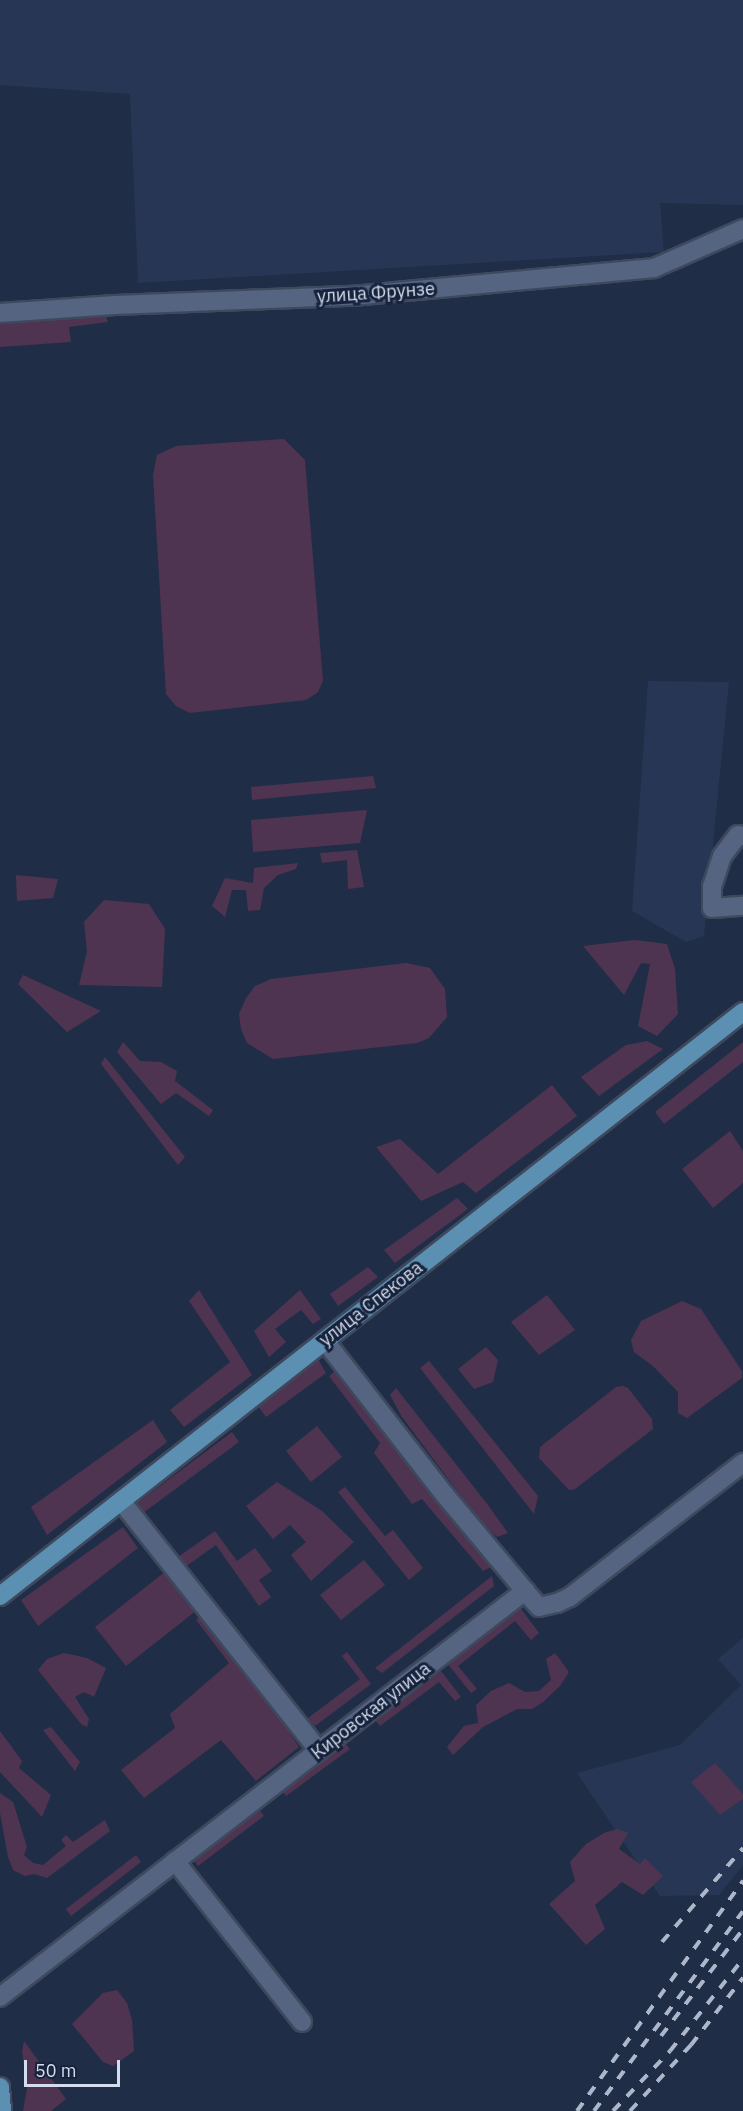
<!DOCTYPE html>
<meta charset="utf-8">
<style>
body{margin:0}
#map{position:relative;width:743px;height:2111px;overflow:hidden;background:#202d47;font-family:"IBM Plex Sans",sans-serif}
div>[style]{position:absolute}
.built>*{inset:0;background:#273655}
.green>*{inset:0;background:#4f3451}
.roads{filter:drop-shadow(2px 0 #3e495e) drop-shadow(-2px 0 #3e495e) drop-shadow(0 2px #3e495e) drop-shadow(0 -2px #3e495e)}
.minor>*{height:18px;margin:-9px;padding:0 9px;transform-origin:9px;border-radius:9px;background:#546481}
.major>*{height:18px;margin:-9px;padding:0 9px;transform-origin:9px;border-radius:9px;background:#5b90b3}
.rail>*{height:4px;margin-top:-2px;transform-origin:0;background:repeating-linear-gradient(90deg,#aeb7ca 0 10px,transparent 0 20px)}
span{translate:-50% -50%;white-space:nowrap;text-align:center;line-height:1.15;-webkit-text-stroke:6px #17233c;paint-order:stroke}
.street-label{font-size:18px;color:#d4dded}
.scale{position:absolute;left:24px;top:2060px;width:96px;height:27px;box-sizing:border-box;border:3px solid #d4dded;border-top:0;padding-left:8px;font-size:18px;line-height:21px;white-space:nowrap;color:#d4dded;-webkit-text-stroke:4px #17233c;paint-order:stroke}
</style>
<div id="map">
<div class="built">
<i style="clip-path:polygon(0 0,743px 0,743px 205px,660px 203px,664px 252px,138px 283px,130px 94px,0 85px)"></i>
<i style="clip-path:polygon(648px 681px,729px 682px,704px 936px,686px 942px,632px 911px)"></i>
<i style="clip-path:polygon(743px 1638px,743px 1865px,719px 1895px,660px 1896px,577px 1773px,680px 1745px,741px 1685px,718px 1659px)"></i>
</div>
<div class="green">
<i style="clip-path:polygon(105px 313px,108px 322px,69px 327px,71px 342px,0 347px,0 320px)"></i>
<i style="clip-path:polygon(284px 439px,305px 460px,323px 681px,318px 692px,306px 700px,190px 713px,176px 706px,166px 694px,153px 475px,157px 455px,176px 446px)"></i>
<i style="clip-path:polygon(373px 776px,376px 788px,252px 800px,251px 787px)"></i>
<i style="clip-path:polygon(367px 810px,360px 843px,253px 852px,251px 820px)"></i>
<i style="clip-path:polygon(357px 850px,364px 887px,348px 889px,347px 860px,322px 863px,320px 853px)"></i>
<i style="clip-path:polygon(298px 863px,296px 869px,278px 875px,264px 888px,260px 910px,248px 911px,246px 890px,232px 890px,225px 917px,212px 906px,225px 878px,253px 883px,254px 868px)"></i>
<i style="clip-path:polygon(16px 875px,58px 879px,53px 898px,17px 901px)"></i>
<i style="clip-path:polygon(104px 900px,149px 904px,165px 929px,162px 987px,79px 985px,87px 951px,84px 922px)"></i>
<i style="clip-path:polygon(635px 940px,667px 944px,675px 969px,678px 1014px,657px 1036px,638px 1026px,650px 964px,641px 963px,624px 995px,583px 946px)"></i>
<i style="clip-path:polygon(406px 963px,430px 968px,445px 989px,447px 1017px,429px 1038px,417px 1043px,273px 1059px,247px 1043px,241px 1029px,239px 1014px,246px 998px,255px 986px,271px 979px)"></i>
<i style="clip-path:polygon(23px 975px,101px 1011px,67px 1032px,18px 984px)"></i>
<i style="clip-path:polygon(647px 1041px,663px 1049px,599px 1096px,581px 1077px,626px 1045px)"></i>
<i style="clip-path:polygon(123px 1042px,140px 1061px,161px 1062px,177px 1071px,175px 1081px,213px 1110px,209px 1116px,176px 1093px,161px 1104px,117px 1052px)"></i>
<i style="clip-path:polygon(743px 1042px,743px 1062px,664px 1124px,655px 1112px)"></i>
<i style="clip-path:polygon(105px 1057px,185px 1157px,178px 1165px,101px 1064px)"></i>
<i style="clip-path:polygon(552px 1085px,577px 1116px,476px 1193px,463px 1182px,421px 1201px,376px 1147px,400px 1139px,438px 1174px)"></i>
<i style="clip-path:polygon(730px 1131px,743px 1151px,743px 1183px,713px 1208px,682px 1169px)"></i>
<i style="clip-path:polygon(457px 1198px,468px 1209px,395px 1263px,384px 1250px)"></i>
<i style="clip-path:polygon(368px 1267px,378px 1277px,338px 1306px,330px 1294px)"></i>
<i style="clip-path:polygon(199px 1290px,252px 1375px,184px 1427px,170px 1410px,230px 1362px,189px 1301px)"></i>
<i style="clip-path:polygon(300px 1290px,321px 1319px,313px 1324px,301px 1310px,275px 1329px,286px 1342px,269px 1357px,254px 1331px)"></i>
<i style="clip-path:polygon(547px 1295px,575px 1330px,539px 1355px,511px 1322px)"></i>
<i style="clip-path:polygon(682px 1301px,701px 1309px,742px 1371px,742px 1378px,687px 1418px,678px 1413px,678px 1392px,654px 1367px,634px 1352px,631px 1340px,641px 1321px)"></i>
<i style="clip-path:polygon(486px 1347px,498px 1360px,493px 1382px,474px 1389px,458px 1369px)"></i>
<i style="clip-path:polygon(318px 1359px,326px 1373px,266px 1417px,258px 1406px)"></i>
<i style="clip-path:polygon(429px 1361px,538px 1496px,534px 1514px,420px 1368px)"></i>
<i style="clip-path:polygon(338px 1369px,491px 1567px,483px 1571px,422px 1499px,412px 1504px,374px 1453px,380px 1443px,329px 1376px)"></i>
<i style="clip-path:polygon(623px 1386px,628px 1388px,652px 1419px,653px 1429px,575px 1489px,569px 1490px,539px 1458px,540px 1447px,616px 1387px)"></i>
<i style="clip-path:polygon(396px 1388px,488px 1505px,508px 1533px,497px 1537px,481px 1523px,402px 1417px,390px 1395px)"></i>
<i style="clip-path:polygon(153px 1420px,167px 1442px,47px 1535px,31px 1507px)"></i>
<i style="clip-path:polygon(317px 1426px,342px 1457px,311px 1482px,286px 1451px)"></i>
<i style="clip-path:polygon(232px 1432px,239px 1442px,143px 1513px,167px 1546px,132px 1507px)"></i>
<i style="clip-path:polygon(277px 1482px,322px 1511px,354px 1542px,311px 1581px,291px 1555px,306px 1542px,290px 1525px,273px 1539px,246px 1506px)"></i>
<i style="clip-path:polygon(345px 1487px,385px 1536px,393px 1530px,423px 1568px,409px 1580px,338px 1492px)"></i>
<i style="clip-path:polygon(123px 1527px,138px 1548px,38px 1626px,21px 1600px)"></i>
<i style="clip-path:polygon(215px 1531px,237px 1561px,255px 1548px,272px 1571px,259px 1580px,271px 1597px,259px 1606px,216px 1545px,185px 1567px,178px 1557px)"></i>
<i style="clip-path:polygon(364px 1560px,385px 1585px,341px 1620px,320px 1595px)"></i>
<i style="clip-path:polygon(166px 1571px,197px 1610px,126px 1666px,95px 1627px)"></i>
<i style="clip-path:polygon(492px 1576px,494px 1586px,382px 1673px,375px 1668px)"></i>
<i style="clip-path:polygon(519px 1606px,539px 1633px,531px 1640px,515px 1621px,458px 1666px,477px 1689px,471px 1693px,447px 1663px)"></i>
<i style="clip-path:polygon(202px 1612px,248px 1670px,299px 1747px,256px 1781px,221px 1740px,144px 1798px,121px 1770px,175px 1728px,170px 1714px,229px 1663px,196px 1620px)"></i>
<i style="clip-path:polygon(347px 1652px,371px 1684px,315px 1726px,308px 1718px,360px 1679px,342px 1656px)"></i>
<i style="clip-path:polygon(64px 1653px,87px 1658px,106px 1668px,94px 1697px,84px 1692px,75px 1697px,89px 1719px,87px 1727px,81px 1724px,38px 1670px,47px 1659px)"></i>
<i style="clip-path:polygon(555px 1653px,569px 1672px,560px 1686px,543px 1702px,532px 1709px,517px 1709px,483px 1727px,453px 1755px,447px 1747px,464px 1726px,478px 1723px,476px 1705px,491px 1691px,509px 1683px,525px 1692px,539px 1691px,551px 1680px,546px 1659px)"></i>
<i style="clip-path:polygon(441px 1671px,461px 1697px,455px 1701px,439px 1682px,380px 1726px,375px 1720px)"></i>
<i style="clip-path:polygon(51px 1727px,80px 1762px,75px 1771px,43px 1730px)"></i>
<i style="clip-path:polygon(0 1731px,22px 1761px,19px 1768px,51px 1795px,42px 1817px,0 1772px)"></i>
<i style="clip-path:polygon(344px 1742px,350px 1749px,286px 1796px,281px 1789px)"></i>
<i style="clip-path:polygon(715px 1763px,743px 1794px,743px 1799px,720px 1815px,691px 1782px)"></i>
<i style="clip-path:polygon(0 1793px,13px 1802px,27px 1847px,24px 1855px,33px 1863px,43px 1865px,66px 1846px,61px 1840px,66px 1835px,73px 1842px,105px 1820px,110px 1831px,47px 1878px,34px 1874px,25px 1876px,13px 1870px,8px 1857px,0 1813px)"></i>
<i style="clip-path:polygon(258px 1808px,264px 1816px,198px 1866px,192px 1858px)"></i>
<i style="clip-path:polygon(617px 1829px,628px 1833px,619px 1849px,640px 1864px,645px 1858px,663px 1876px,643px 1895px,622px 1882px,595px 1905px,605px 1929px,586px 1945px,549px 1904px,575px 1881px,570px 1862px,586px 1844px,604px 1833px)"></i>
<i style="clip-path:polygon(136px 1855px,141px 1862px,71px 1916px,66px 1909px)"></i>
<i style="clip-path:polygon(117px 1990px,127px 2003px,132px 2020px,134px 2051px,113px 2066px,103px 2062px,72px 2024px,103px 1993px)"></i>
<i style="clip-path:polygon(24px 2041px,66px 2099px,51px 2111px,23px 2111px,27px 2088px,22px 2052px)"></i>
</div>
<div class="roads">
<div class="minor">
<i style="left:0;top:313px;width:115px;rotate:-4deg"></i>
<i style="left:115px;top:305px;width:238px;rotate:-2.2deg"></i>
<i style="left:353px;top:296px;width:302px;rotate:-5.3deg"></i>
<i style="left:654px;top:268px;width:97px;rotate:-23.7deg"></i>
<i style="left:743px;top:836px;width:5px;rotate:-169deg"></i>
<i style="left:738px;top:835px;width:26px;rotate:127deg"></i>
<i style="left:722px;top:856px;width:32px;rotate:108deg"></i>
<i style="left:712px;top:886px;width:22px;rotate:90deg"></i>
<i style="left:712px;top:908px;width:31px;rotate:-4deg"></i>
<i style="left:325px;top:1341px;width:194px;rotate:52.1deg"></i>
<i style="left:444px;top:1494px;width:126px;rotate:50.1deg"></i>
<i style="left:121px;top:1501px;width:319px;rotate:51.6deg"></i>
<i style="left:175px;top:1861px;width:205px;rotate:51.7deg"></i>
<i style="left:0;top:1997px;width:664px;rotate:-37.72deg"></i>
<i style="left:525px;top:1591px;width:21px;rotate:49deg"></i>
<i style="left:539px;top:1607px;width:18px;rotate:-13deg"></i>
<i style="left:557px;top:1603px;width:14px;rotate:-25deg"></i>
<i style="left:570px;top:1597px;width:219px;rotate:-37.8deg"></i>
</div>
<div class="major">
<i style="left:0;top:1596px;width:945px;rotate:-38.17deg"></i>
<i style="left:0;top:2087px;width:24px;rotate:85deg"></i>
</div>
</div>
<div class="rail">
<i style="left:662px;top:1942px;width:124px;rotate:-49.2deg"></i>
<i style="left:661px;top:2036px;width:135px;rotate:-52.5deg"></i>
<i style="left:577px;top:2111px;width:284px;rotate:-54.2deg"></i>
<i style="left:594px;top:2111px;width:249px;rotate:-53.3deg"></i>
<i style="left:613px;top:2111px;width:83px;rotate:-46.5deg"></i>
<i style="left:670px;top:2051px;width:117px;rotate:-51.6deg"></i>
<i style="left:630px;top:2111px;width:90px;rotate:-47.3deg"></i>
<i style="left:691px;top:2045px;width:85px;rotate:-52.2deg"></i>
</div>
<div class="street-label">
<span style="left:376px;top:293px;rotate:-4deg">улица Фрунзе</span>
<span style="left:371px;top:1304px;rotate:-38deg">улица Спекова</span>
<span style="left:371px;top:1711px;rotate:-38deg">Кировская улица</span>
</div>
<div class="scale">50 m</div>
</div>
